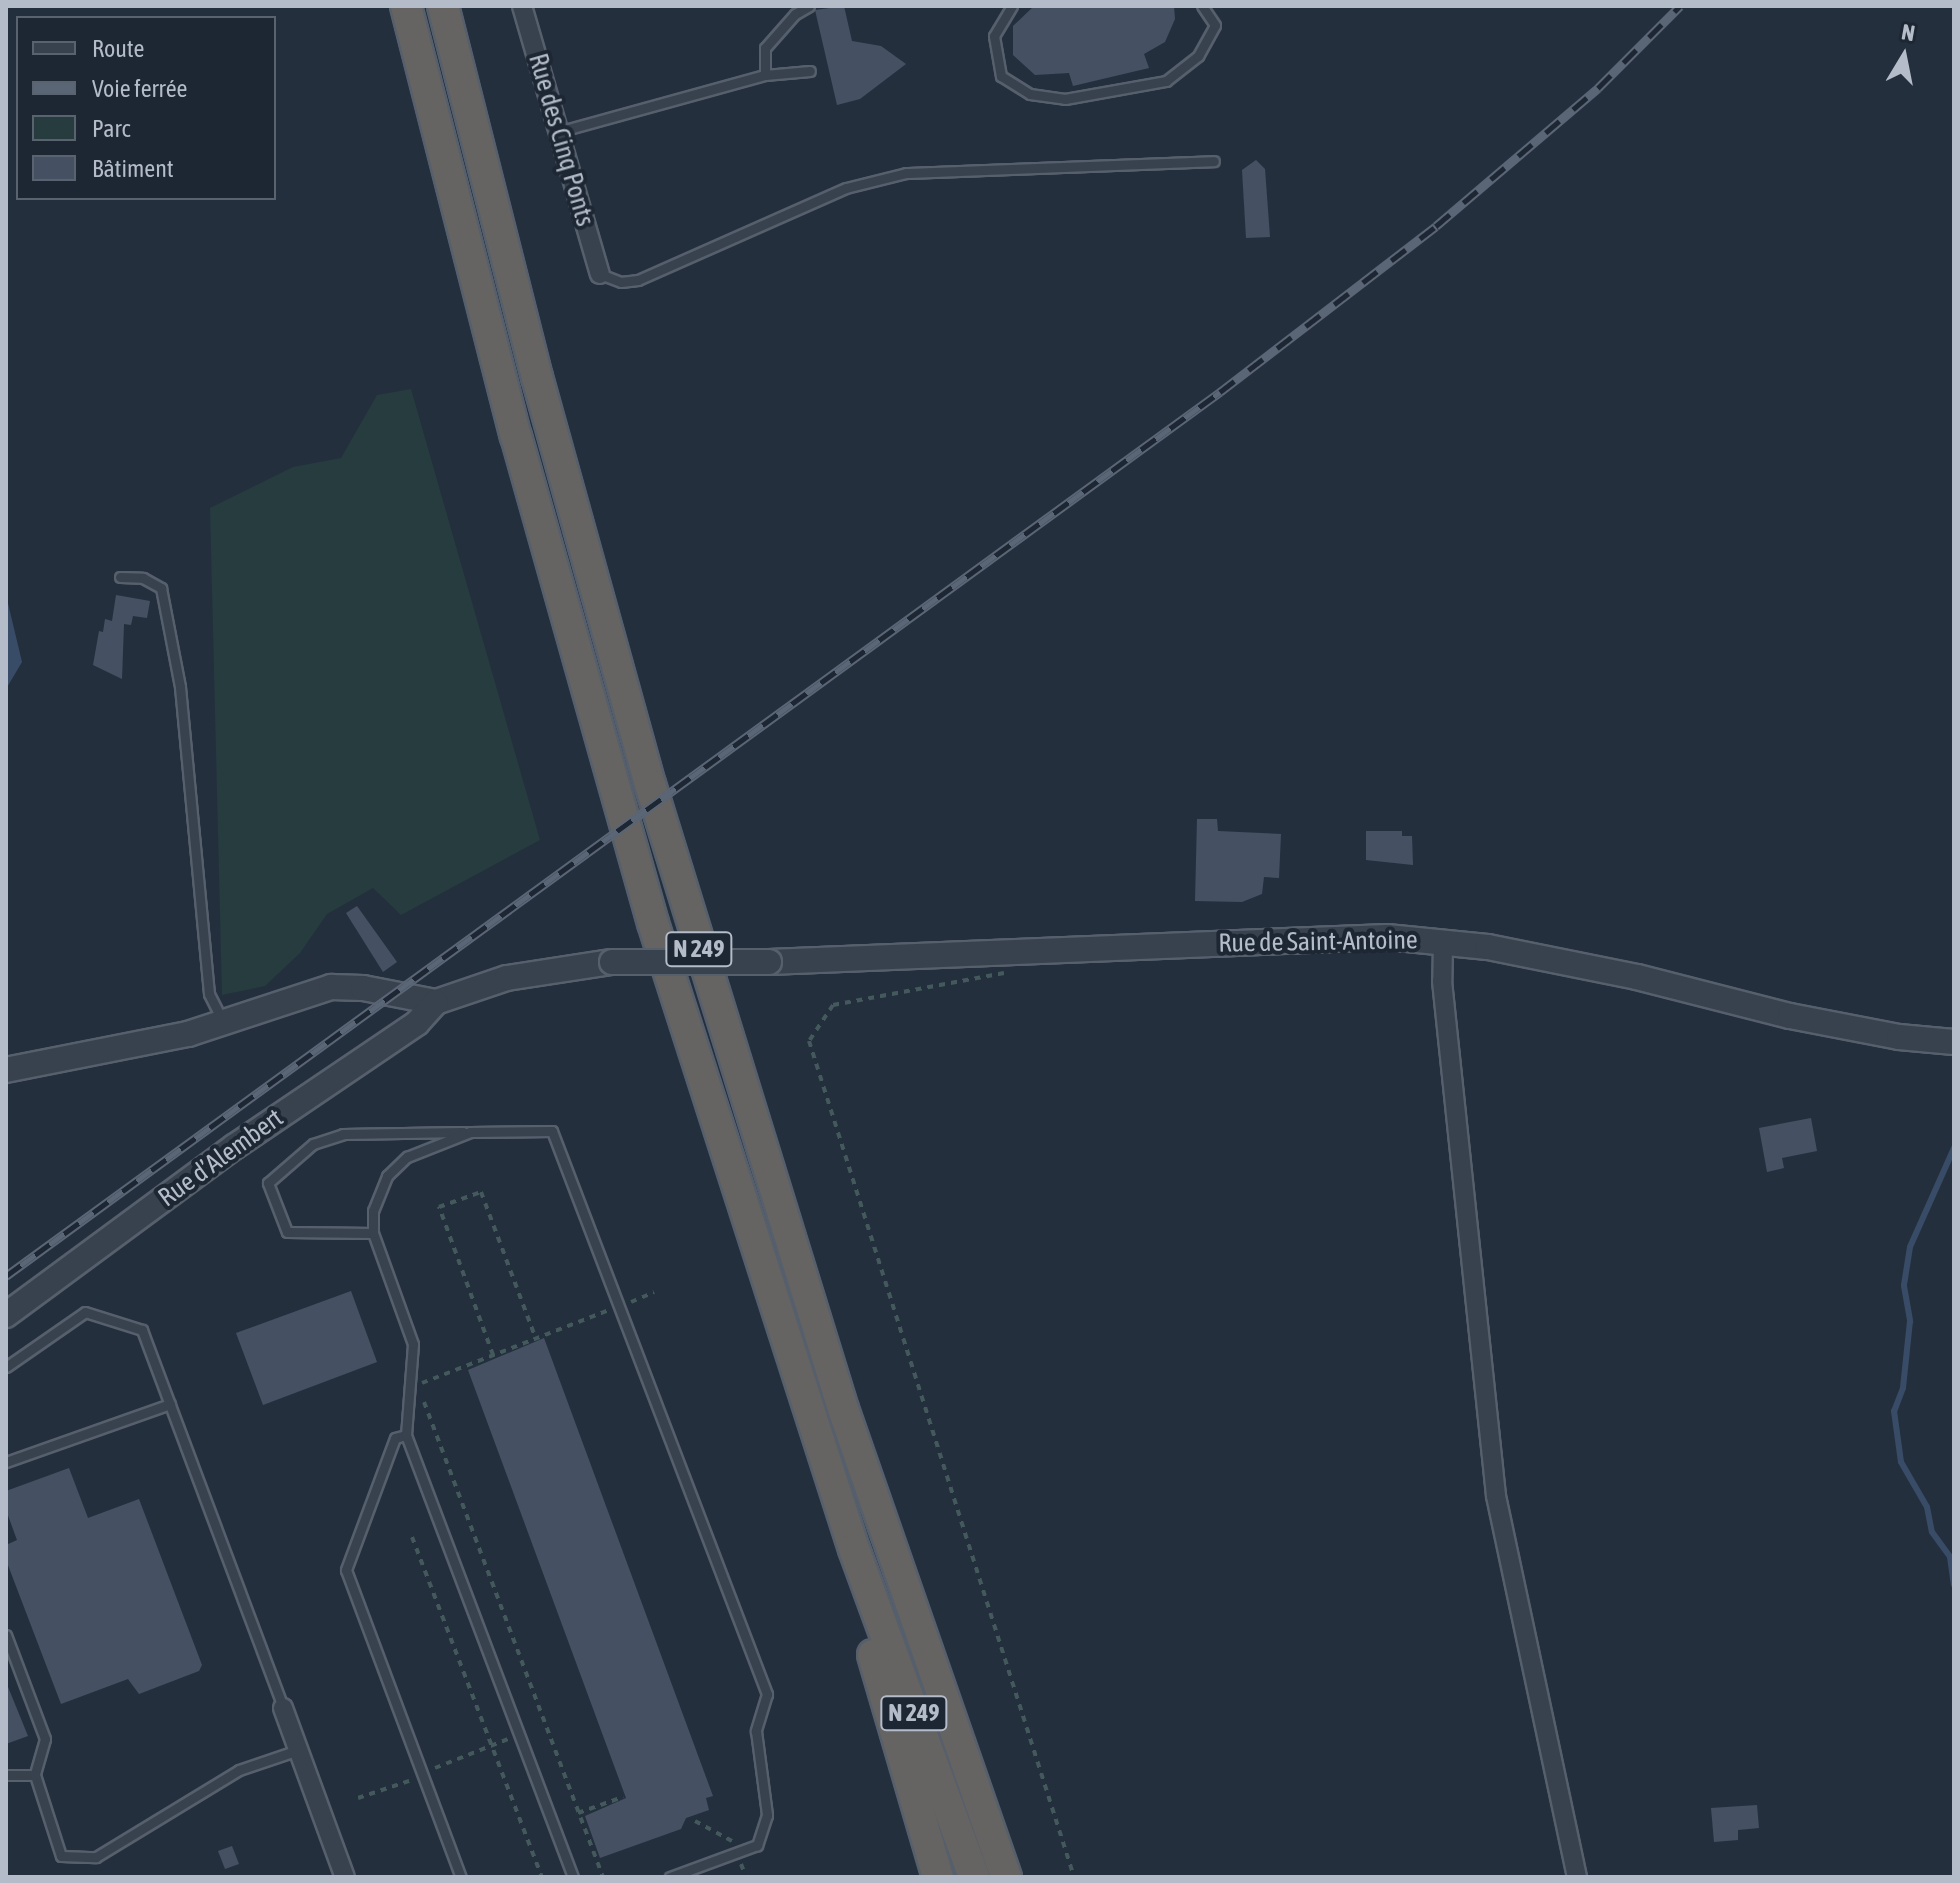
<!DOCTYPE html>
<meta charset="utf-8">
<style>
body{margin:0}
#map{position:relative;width:1960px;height:1883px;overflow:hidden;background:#242f3e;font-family:"Asap Condensed",sans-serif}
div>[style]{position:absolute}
.green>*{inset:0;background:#263c3f}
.water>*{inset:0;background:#394c67}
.stream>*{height:6px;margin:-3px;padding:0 3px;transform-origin:3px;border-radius:3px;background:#394c67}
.building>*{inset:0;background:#455162}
.path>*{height:4px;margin-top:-2px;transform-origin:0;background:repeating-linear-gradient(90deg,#44595c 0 6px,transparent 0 12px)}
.roads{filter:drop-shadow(2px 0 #565f6c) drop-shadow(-2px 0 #565f6c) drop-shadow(0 2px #565f6c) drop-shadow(0 -2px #565f6c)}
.service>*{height:9px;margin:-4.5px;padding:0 4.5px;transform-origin:4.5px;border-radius:4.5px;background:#38414e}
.minor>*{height:18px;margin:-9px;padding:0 9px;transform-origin:9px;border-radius:9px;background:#38414e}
.tertiary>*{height:24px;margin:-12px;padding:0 12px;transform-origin:12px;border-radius:12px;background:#38414e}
.trunk>*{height:30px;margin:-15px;padding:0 15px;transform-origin:15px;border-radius:15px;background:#656462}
.rail>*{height:9px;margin-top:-4.5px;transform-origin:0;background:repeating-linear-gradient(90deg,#1d2633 0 18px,#5a6575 0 36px);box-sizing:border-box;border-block:2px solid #5a6575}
.bridges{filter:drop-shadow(2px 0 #565f6c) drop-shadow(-2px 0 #565f6c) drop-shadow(0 2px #565f6c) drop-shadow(0 -2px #565f6c)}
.tertiary-bridge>*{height:24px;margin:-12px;padding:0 12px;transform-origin:12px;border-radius:12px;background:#38414e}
span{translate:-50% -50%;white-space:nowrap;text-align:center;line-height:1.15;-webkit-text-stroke:8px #1d2633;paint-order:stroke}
.shield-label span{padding:2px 6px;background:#1d2633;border:2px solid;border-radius:6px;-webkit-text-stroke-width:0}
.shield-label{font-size:24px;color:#b4bcc9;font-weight:700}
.street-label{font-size:26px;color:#b4bcc9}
.frame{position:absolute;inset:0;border:8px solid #b4bcc9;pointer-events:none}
.legend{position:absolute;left:16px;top:16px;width:260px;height:184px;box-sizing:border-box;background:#1d2633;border:2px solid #59626f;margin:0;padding:10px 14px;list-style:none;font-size:24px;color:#b4bcc9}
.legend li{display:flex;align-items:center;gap:16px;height:40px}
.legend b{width:40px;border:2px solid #59626f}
.north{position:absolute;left:1864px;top:16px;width:80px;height:80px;-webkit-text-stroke:6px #1d2633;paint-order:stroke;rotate:10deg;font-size:22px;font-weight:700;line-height:32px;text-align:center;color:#b4bcc9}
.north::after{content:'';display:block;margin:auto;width:28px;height:36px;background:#b4bcc9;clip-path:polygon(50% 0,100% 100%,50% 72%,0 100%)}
</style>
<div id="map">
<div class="green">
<i style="clip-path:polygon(411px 389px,540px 840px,401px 915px,373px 888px,327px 914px,300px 953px,265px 986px,222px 995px,210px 508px,293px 467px,341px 458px,377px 395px)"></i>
</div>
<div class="water">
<i style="clip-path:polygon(6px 595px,22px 662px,6px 689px)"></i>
</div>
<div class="stream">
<i style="left:1954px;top:1148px;width:108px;rotate:114deg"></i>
<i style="left:1910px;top:1247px;width:39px;rotate:99deg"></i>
<i style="left:1904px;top:1286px;width:36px;rotate:80deg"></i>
<i style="left:1910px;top:1321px;width:67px;rotate:96deg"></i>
<i style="left:1903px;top:1388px;width:25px;rotate:111deg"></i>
<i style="left:1894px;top:1411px;width:51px;rotate:82.2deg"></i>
<i style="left:1901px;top:1462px;width:52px;rotate:60deg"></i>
<i style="left:1927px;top:1507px;width:25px;rotate:79deg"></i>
<i style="left:1932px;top:1532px;width:31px;rotate:54deg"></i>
<i style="left:1950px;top:1557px;width:28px;rotate:82deg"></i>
</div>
<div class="building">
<i style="clip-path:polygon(844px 6px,852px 41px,881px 46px,906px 64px,860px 99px,837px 105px,815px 10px)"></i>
<i style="clip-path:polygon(1034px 6px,1174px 6px,1175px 19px,1165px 42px,1144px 54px,1149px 68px,1073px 86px,1069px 73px,1035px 75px,1013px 55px,1013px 26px)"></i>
<i style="clip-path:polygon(1256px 160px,1265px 169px,1270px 237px,1246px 238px,1242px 170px)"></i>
<i style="clip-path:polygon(116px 595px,150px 601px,147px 618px,133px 616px,131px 625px,124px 624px,122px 679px,93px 665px,99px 631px,103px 632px,105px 619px,112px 621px)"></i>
<i style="clip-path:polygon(1197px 819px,1217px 819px,1218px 831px,1281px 834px,1279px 878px,1264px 877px,1262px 894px,1242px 902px,1195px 901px)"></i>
<i style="clip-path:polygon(1366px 831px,1402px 831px,1402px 836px,1412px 836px,1413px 865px,1366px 860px)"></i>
<i style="clip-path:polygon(357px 906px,397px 962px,383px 972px,346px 913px)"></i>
<i style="clip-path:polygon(1811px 1118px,1817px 1151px,1782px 1158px,1784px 1168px,1767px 1172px,1759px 1128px)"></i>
<i style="clip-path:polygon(351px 1291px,377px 1362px,263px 1405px,236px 1333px)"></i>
<i style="clip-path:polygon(544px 1338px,713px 1796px,706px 1798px,709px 1810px,686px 1818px,681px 1829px,600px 1858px,585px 1816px,626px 1798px,468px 1370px)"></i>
<i style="clip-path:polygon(69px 1468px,88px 1518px,139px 1499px,202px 1665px,199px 1671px,139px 1694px,128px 1679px,61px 1704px,6px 1560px,6px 1545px,17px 1540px,6px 1510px,6px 1491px)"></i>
<i style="clip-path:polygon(6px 1682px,28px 1736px,6px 1744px)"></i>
<i style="clip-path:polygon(1757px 1805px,1759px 1828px,1738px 1830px,1738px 1840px,1714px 1842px,1711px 1808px)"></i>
<i style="clip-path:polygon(232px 1846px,239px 1864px,225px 1869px,218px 1851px)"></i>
</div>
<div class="path">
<i style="left:1004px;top:973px;width:174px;rotate:169.4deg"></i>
<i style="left:833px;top:1005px;width:43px;rotate:123.7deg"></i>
<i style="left:809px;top:1041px;width:877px;rotate:72.41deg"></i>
<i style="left:631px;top:1302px;width:25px;rotate:-23deg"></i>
<i style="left:493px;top:1355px;width:158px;rotate:-110deg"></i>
<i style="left:439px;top:1207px;width:45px;rotate:-19.7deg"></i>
<i style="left:481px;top:1192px;width:157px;rotate:69.5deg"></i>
<i style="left:422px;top:1383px;width:199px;rotate:-21.3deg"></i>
<i style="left:424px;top:1402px;width:508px;rotate:69.35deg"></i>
<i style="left:412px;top:1537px;width:364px;rotate:69.1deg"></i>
<i style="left:435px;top:1768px;width:79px;rotate:-21.7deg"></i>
<i style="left:358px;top:1798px;width:54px;rotate:-18.4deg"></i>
<i style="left:578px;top:1813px;width:48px;rotate:-19.6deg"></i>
<i style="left:695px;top:1821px;width:42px;rotate:28.4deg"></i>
<i style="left:741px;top:1864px;width:14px;rotate:69deg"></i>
</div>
<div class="roads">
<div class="service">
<i style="left:809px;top:6px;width:16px;rotate:150deg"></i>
<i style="left:795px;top:14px;width:45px;rotate:131.4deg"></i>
<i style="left:765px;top:48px;width:27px;rotate:90deg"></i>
<i style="left:765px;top:75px;width:45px;rotate:-5.1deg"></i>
<i style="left:1012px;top:6px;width:35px;rotate:121deg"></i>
<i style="left:994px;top:36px;width:41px;rotate:80.1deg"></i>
<i style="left:1001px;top:76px;width:34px;rotate:32deg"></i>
<i style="left:1030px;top:94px;width:35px;rotate:8deg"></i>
<i style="left:1065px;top:99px;width:103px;rotate:-10.1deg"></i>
<i style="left:1166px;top:81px;width:41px;rotate:-38deg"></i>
<i style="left:1198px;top:56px;width:35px;rotate:-61deg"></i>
<i style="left:1215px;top:25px;width:23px;rotate:-124deg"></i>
<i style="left:558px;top:132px;width:215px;rotate:-15.4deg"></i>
<i style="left:600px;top:274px;width:22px;rotate:21deg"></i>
<i style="left:621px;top:282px;width:17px;rotate:-7deg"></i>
<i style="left:638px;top:280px;width:227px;rotate:-23.9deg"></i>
<i style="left:846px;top:188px;width:62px;rotate:-14deg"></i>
<i style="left:906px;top:173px;width:308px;rotate:-2.2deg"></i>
<i style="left:120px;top:577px;width:23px;rotate:2deg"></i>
<i style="left:143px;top:578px;width:21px;rotate:29deg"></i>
<i style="left:161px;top:588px;width:101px;rotate:79.1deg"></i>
<i style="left:180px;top:687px;width:308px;rotate:84.6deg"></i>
<i style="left:209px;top:994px;width:29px;rotate:63deg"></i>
<i style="left:373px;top:1233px;width:86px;rotate:-179.3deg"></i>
<i style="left:287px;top:1232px;width:53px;rotate:-111.2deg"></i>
<i style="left:268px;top:1183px;width:60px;rotate:-40.9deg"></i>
<i style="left:313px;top:1144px;width:32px;rotate:-18deg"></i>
<i style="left:343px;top:1134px;width:120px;rotate:-1deg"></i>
<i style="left:6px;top:1367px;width:96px;rotate:-34.8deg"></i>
<i style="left:85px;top:1312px;width:60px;rotate:17.5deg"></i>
<i style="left:142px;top:1330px;width:403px;rotate:69.5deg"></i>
<i style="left:406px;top:1435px;width:11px;rotate:165deg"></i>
<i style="left:395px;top:1438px;width:141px;rotate:110.4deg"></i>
<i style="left:346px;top:1570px;width:328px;rotate:69.5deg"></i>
<i style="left:6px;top:1462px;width:174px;rotate:-19.5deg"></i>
<i style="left:6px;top:1635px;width:111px;rotate:69.4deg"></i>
<i style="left:45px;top:1739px;width:37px;rotate:106deg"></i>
<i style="left:35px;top:1775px;width:85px;rotate:72.2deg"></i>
<i style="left:61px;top:1856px;width:35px;rotate:2deg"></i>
<i style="left:96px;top:1857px;width:167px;rotate:-31.3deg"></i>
<i style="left:239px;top:1770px;width:62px;rotate:-18.7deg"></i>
<i style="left:6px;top:1775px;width:29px"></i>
<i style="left:573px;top:1877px;width:472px;rotate:-110.7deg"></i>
<i style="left:406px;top:1435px;width:91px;rotate:-85.6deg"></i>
<i style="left:413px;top:1344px;width:118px;rotate:-109.8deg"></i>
<i style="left:373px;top:1233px;width:22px;rotate:-90deg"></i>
<i style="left:373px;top:1211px;width:38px;rotate:-68deg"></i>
<i style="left:387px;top:1176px;width:28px;rotate:-44deg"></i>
<i style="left:407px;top:1157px;width:68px;rotate:-21.6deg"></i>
<i style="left:470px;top:1132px;width:82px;rotate:-0.7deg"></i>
<i style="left:552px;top:1131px;width:603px;rotate:69.1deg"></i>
<i style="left:767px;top:1694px;width:39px;rotate:107deg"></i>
<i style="left:756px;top:1731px;width:85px;rotate:82.5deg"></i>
<i style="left:767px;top:1815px;width:32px;rotate:108deg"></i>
<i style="left:757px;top:1845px;width:93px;rotate:159.8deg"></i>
</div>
<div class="minor">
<i style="left:522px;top:6px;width:279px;rotate:73.8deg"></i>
<i style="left:1443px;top:942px;width:39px;rotate:91deg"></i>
<i style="left:1442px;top:981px;width:518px;rotate:84.01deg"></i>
<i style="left:1496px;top:1496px;width:390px;rotate:78deg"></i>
<i style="left:283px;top:1708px;width:180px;rotate:69.9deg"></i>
</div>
<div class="tertiary">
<i style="left:769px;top:962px;width:619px;rotate:-2.32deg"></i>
<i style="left:1387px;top:937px;width:101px;rotate:5.7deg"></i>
<i style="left:1488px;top:947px;width:152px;rotate:11.4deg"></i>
<i style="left:1637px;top:977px;width:158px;rotate:14.3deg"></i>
<i style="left:1790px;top:1016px;width:111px;rotate:10.9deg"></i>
<i style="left:1899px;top:1037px;width:55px;rotate:5.2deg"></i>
<i style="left:6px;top:1070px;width:186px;rotate:-11.2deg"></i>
<i style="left:188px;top:1034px;width:151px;rotate:-18.2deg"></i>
<i style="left:331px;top:987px;width:32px;rotate:2deg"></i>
<i style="left:363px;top:988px;width:74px;rotate:10.9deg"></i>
<i style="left:436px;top:1002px;width:75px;rotate:-18.7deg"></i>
<i style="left:507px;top:978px;width:106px;rotate:-8.7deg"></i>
<i style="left:6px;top:1315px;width:283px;rotate:-36.4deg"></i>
<i style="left:234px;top:1147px;width:221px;rotate:-34.1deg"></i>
<i style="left:417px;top:1023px;width:28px;rotate:-48deg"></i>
</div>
<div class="trunk">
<i style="left:406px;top:6px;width:444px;rotate:75.7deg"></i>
<i style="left:516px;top:436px;width:506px;rotate:74.29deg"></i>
<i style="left:653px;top:923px;width:657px;rotate:72.2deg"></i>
<i style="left:854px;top:1549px;width:349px;rotate:69.9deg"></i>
<i style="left:443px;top:6px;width:383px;rotate:75.8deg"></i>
<i style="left:537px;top:377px;width:422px;rotate:74.5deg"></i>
<i style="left:650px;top:784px;width:654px;rotate:72.84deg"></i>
<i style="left:843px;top:1409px;width:496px;rotate:70.8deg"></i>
<i style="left:873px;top:1655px;width:231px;rotate:73.7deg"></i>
</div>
</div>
<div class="rail">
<i style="left:6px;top:1276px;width:1502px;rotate:-36.06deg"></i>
<i style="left:1220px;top:392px;width:272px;rotate:-37.5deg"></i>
<i style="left:1436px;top:226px;width:213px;rotate:-40.4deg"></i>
<i style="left:1598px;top:88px;width:116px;rotate:-45deg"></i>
</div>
<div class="bridges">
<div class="tertiary-bridge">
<i style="left:612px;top:962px;width:157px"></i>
</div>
</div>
<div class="shield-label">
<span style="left:699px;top:949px">N 249</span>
<span style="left:914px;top:1713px">N 249</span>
</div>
<div class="street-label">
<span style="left:561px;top:140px;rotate:74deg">Rue des Cinq Ponts</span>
<span style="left:1318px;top:942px;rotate:-1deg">Rue de Saint-Antoine</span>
<span style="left:221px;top:1158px;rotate:-36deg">Rue d’Alembert</span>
</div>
<div class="frame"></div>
<ul class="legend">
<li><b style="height:10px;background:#38414e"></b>Route</li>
<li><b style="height:10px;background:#5a6575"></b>Voie ferrée</li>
<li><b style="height:22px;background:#263c3f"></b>Parc</li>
<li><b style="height:22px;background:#455162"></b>Bâtiment</li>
</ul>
<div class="north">N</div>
</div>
